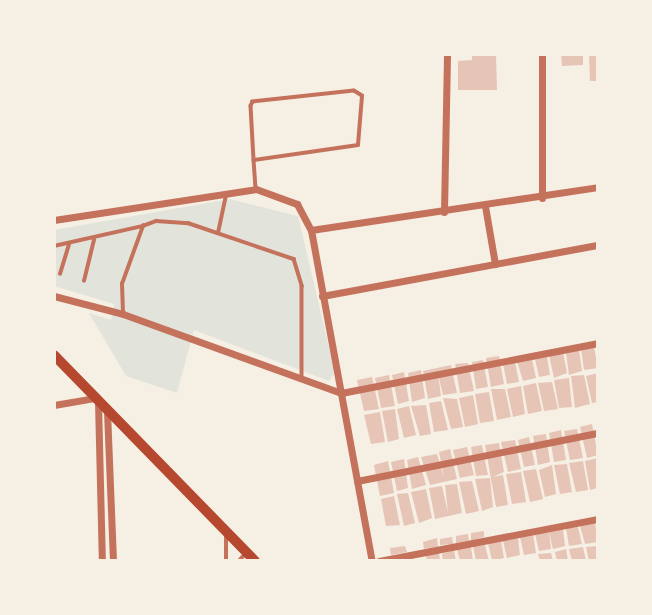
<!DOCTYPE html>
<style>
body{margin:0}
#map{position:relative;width:652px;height:615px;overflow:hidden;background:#f6efe4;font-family:Ubuntu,sans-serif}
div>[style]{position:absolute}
.green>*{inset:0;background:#e2e4dc}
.building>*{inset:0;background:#e6c5b7}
.service>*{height:3.5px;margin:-1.75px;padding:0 1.75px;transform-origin:1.75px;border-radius:1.75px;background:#c5725c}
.minor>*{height:7px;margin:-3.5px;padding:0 3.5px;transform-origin:3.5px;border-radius:3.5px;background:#c5725c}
.secondary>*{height:10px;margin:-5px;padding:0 5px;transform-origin:5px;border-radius:5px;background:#b5482f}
span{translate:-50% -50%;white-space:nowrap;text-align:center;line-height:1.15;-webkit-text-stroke:5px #f6efe4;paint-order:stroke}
.frame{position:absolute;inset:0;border:56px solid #f6efe4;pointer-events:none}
</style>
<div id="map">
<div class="green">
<i style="clip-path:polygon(230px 199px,298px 216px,335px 373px,329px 381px,194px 330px,177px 393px,126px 376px,89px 313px,111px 320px,114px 304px,54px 286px,54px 230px)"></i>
</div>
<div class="building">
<i style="clip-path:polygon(472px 54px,496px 54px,497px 90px,458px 90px,458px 61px,472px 60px)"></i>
<i style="clip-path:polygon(561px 54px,583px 54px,583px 65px,562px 66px)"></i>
<i style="clip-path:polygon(589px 54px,598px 54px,598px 81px,590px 81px)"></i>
<i style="clip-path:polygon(594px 347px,598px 368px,584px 370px,581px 349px)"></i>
<i style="clip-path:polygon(579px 350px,582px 371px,569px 375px,566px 353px)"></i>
<i style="clip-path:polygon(563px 352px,567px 373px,554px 378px,549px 355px)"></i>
<i style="clip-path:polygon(499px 356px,504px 384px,491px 387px,486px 358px)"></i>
<i style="clip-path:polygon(547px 357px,550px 375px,539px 377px,535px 359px)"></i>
<i style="clip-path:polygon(532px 359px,536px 378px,523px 381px,517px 361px)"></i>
<i style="clip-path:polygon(483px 360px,488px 387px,476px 389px,472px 362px)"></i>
<i style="clip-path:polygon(515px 362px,519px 382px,507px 384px,503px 364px)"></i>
<i style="clip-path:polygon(468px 363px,474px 391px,460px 393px,455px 364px)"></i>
<i style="clip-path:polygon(451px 365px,457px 393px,443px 395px,438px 374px,441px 396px,428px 399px,423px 371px)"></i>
<i style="clip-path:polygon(421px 370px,425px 398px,412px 402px,408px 373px)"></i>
<i style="clip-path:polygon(404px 372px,409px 401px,398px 404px,392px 375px)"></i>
<i style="clip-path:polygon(598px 373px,598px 402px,592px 403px,586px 376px)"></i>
<i style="clip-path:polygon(389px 375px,395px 406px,381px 408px,375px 378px)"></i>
<i style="clip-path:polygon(584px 375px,590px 404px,575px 408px,571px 376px)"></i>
<i style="clip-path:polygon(372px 377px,379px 409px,364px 411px,357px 380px)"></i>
<i style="clip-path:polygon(569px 378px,572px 407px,559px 408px,554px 380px)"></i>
<i style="clip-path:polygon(552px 382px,558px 409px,544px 411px,538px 383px)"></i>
<i style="clip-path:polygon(536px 383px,542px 411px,528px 414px,523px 386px)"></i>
<i style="clip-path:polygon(521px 386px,525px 414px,513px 417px,507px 389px)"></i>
<i style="clip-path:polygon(491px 389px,505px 389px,511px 417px,497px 420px)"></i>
<i style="clip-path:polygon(489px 392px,494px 421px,480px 423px,475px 394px)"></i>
<i style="clip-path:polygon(473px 395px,478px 424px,465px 427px,459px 398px)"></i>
<i style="clip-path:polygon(443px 398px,457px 399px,463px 427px,451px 429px)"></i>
<i style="clip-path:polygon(441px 401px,448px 430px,434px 432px,429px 403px)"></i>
<i style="clip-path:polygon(426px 405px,431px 434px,420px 436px,411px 406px)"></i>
<i style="clip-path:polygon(409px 406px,416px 435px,404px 438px,397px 409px)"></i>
<i style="clip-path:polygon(395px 409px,399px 439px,388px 442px,382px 411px)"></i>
<i style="clip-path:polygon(380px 412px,385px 442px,371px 444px,364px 415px)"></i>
<i style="clip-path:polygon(592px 424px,598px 455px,587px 458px,580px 427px)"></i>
<i style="clip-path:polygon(577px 429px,583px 458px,570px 460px,564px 431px)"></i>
<i style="clip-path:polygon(561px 430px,566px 460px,554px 462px,549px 433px)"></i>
<i style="clip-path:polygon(546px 434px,550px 462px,538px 465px,533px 436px)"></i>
<i style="clip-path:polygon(529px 437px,535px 465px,524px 467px,518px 440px)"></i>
<i style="clip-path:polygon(515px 440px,521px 469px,508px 472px,501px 442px)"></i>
<i style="clip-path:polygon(499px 443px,504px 472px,493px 477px,503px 475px,508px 505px,496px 507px,485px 445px)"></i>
<i style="clip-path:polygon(482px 445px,488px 475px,476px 476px,471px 447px)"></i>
<i style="clip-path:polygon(467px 447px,474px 475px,460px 478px,453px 450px)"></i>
<i style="clip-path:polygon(450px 449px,457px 479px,430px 485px,421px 457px,437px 454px,444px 478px,439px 452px)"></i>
<i style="clip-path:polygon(418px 457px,426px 485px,412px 489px,407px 460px)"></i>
<i style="clip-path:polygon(598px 458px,598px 488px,590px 490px,585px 461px)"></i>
<i style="clip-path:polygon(404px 459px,408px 488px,397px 491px,391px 462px)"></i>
<i style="clip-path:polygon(388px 461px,394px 493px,380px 496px,374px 465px)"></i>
<i style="clip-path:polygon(583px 461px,588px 490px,576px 492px,569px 463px)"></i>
<i style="clip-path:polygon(567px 464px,572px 492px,560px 494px,554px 465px)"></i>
<i style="clip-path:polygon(552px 465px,556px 494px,545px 497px,539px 470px)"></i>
<i style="clip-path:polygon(536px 469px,543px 499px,530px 502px,523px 471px)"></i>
<i style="clip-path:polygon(521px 472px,526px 502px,512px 504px,506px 474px)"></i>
<i style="clip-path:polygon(490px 478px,493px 507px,482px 511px,475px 479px)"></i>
<i style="clip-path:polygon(472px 481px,479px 511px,466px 514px,459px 482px)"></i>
<i style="clip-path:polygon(457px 484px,462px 513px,435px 519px,429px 488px,442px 486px,448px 513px,445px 485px)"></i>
<i style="clip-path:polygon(426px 489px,432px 518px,419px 523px,411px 492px)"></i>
<i style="clip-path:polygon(408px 493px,415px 523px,404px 526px,397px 494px)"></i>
<i style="clip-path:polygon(394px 496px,400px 525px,386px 526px,381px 499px)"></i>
<i style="clip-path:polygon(595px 523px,598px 542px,585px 544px,580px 526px)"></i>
<i style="clip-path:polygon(578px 527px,582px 544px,569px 546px,566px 528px)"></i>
<i style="clip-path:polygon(563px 529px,565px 546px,553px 549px,549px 532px)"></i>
<i style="clip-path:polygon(484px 531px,484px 537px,471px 541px,471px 533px)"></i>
<i style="clip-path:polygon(549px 532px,551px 549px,539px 551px,535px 534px)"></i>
<i style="clip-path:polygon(468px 534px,469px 541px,456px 543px,456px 536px)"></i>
<i style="clip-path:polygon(533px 534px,536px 553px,524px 555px,520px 537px)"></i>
<i style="clip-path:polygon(452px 537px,453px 544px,440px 545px,440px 539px)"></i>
<i style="clip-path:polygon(437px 538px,438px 547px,424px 549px,423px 542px)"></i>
<i style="clip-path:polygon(518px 538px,520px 555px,507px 558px,503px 541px)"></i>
<i style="clip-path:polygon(501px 541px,504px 558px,492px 561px,488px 543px)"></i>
<i style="clip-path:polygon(485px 545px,489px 561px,476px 561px,473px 546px)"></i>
<i style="clip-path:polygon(405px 546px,407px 552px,391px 555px,390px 548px)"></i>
<i style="clip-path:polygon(598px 546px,598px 561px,589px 561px,586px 547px)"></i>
<i style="clip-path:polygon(471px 547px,473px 561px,460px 561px,457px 549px)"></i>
<i style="clip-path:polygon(583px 547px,586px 561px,572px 561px,569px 549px)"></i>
<i style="clip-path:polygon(566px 549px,568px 561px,557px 561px,555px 552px)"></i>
<i style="clip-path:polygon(454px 550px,456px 561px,443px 561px,442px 554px)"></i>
<i style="clip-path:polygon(425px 552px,439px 552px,440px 561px,427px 561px)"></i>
<i style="clip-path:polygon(551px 553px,553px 561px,540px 561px,538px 554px)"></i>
</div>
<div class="service">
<i style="left:254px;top:160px;width:105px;rotate:-8.2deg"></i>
<i style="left:358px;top:145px;width:49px;rotate:-85.3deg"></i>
<i style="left:362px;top:96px;width:9px;rotate:-148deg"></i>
<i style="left:354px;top:91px;width:102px;rotate:173.8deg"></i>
<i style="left:253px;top:102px;width:4px;rotate:117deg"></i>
<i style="left:251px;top:106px;width:54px;rotate:86.8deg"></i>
<i style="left:254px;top:160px;width:27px;rotate:86deg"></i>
<i style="left:218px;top:233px;width:40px;rotate:-78deg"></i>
<i style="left:54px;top:246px;width:91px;rotate:-12.7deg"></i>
<i style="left:60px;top:274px;width:30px;rotate:-73deg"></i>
<i style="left:84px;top:281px;width:42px;rotate:-76.3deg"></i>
<i style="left:123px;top:313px;width:29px;rotate:-92deg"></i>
<i style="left:122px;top:284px;width:62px;rotate:-70.1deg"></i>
<i style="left:143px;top:226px;width:14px;rotate:-21deg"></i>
<i style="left:156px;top:221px;width:32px;rotate:4deg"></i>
<i style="left:188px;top:223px;width:112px;rotate:18.8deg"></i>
<i style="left:294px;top:259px;width:28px;rotate:73deg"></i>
<i style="left:302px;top:286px;width:91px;rotate:90deg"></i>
<i style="left:226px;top:561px;width:24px;rotate:-90deg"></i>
<i style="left:239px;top:561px;width:9px;rotate:-49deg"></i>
</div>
<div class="minor">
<i style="left:542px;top:198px;width:144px;rotate:-90deg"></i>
<i style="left:485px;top:206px;width:59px;rotate:80.2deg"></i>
<i style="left:444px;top:212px;width:158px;rotate:-88.9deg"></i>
<i style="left:54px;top:220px;width:204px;rotate:-8.7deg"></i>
<i style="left:256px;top:189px;width:44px;rotate:20.1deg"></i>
<i style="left:297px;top:204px;width:30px;rotate:62deg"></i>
<i style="left:311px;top:230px;width:337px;rotate:79.6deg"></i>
<i style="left:311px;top:230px;width:290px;rotate:-8.5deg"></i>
<i style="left:54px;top:296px;width:71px;rotate:14.6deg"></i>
<i style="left:123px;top:314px;width:232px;rotate:19.9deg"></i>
<i style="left:341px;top:393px;width:262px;rotate:-11deg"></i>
<i style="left:322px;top:296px;width:281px;rotate:-10.5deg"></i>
<i style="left:98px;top:402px;width:159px;rotate:88.6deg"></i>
<i style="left:54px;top:405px;width:42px;rotate:-9.7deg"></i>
<i style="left:107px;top:411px;width:150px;rotate:87.7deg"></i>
<i style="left:357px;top:481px;width:246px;rotate:-11.3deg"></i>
<i style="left:379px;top:561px;width:223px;rotate:-10.9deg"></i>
</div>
<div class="secondary">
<i style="left:54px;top:355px;width:288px;rotate:45.7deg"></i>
</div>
<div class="frame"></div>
</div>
